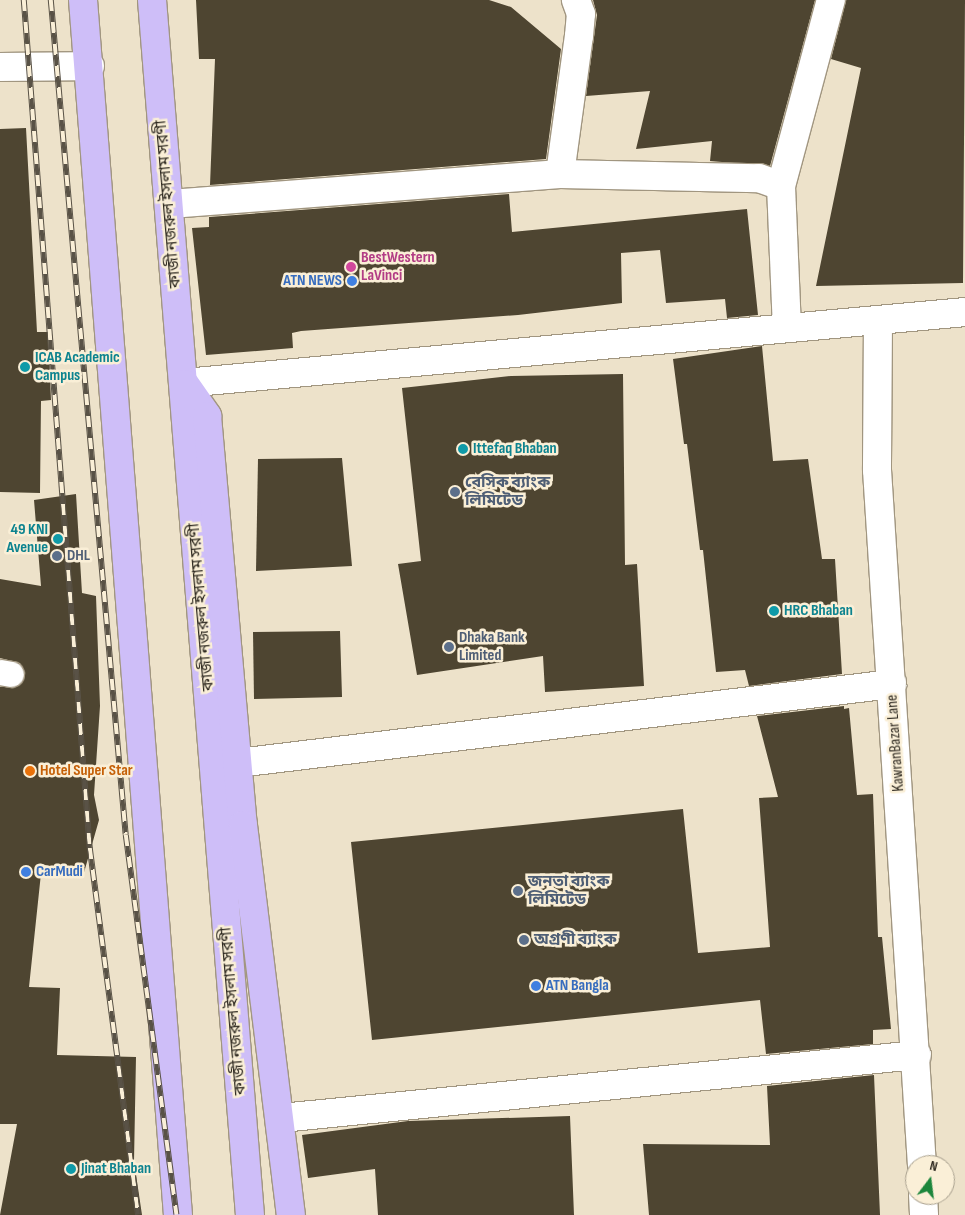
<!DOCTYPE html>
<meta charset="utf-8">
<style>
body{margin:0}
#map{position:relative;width:965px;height:1215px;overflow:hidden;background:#ede2ca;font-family:"Sofia Sans Condensed","Noto Sans Bengali",sans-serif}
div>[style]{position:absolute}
.building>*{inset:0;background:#4e4531}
.roads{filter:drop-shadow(1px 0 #a19680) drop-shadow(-1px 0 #a19680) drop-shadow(0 1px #a19680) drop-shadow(0 -1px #a19680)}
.service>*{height:25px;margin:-12.5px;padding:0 12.5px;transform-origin:12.5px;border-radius:12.5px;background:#fff}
.minor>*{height:28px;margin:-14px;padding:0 14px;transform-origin:14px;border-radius:14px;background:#fff}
.trunk>*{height:28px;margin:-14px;padding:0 14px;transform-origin:14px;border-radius:14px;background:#cebef8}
.rail>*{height:5.5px;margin-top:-2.75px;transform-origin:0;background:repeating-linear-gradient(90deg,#faefd7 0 11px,#595246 0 22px);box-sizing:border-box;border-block:1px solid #595246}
.dots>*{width:14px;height:14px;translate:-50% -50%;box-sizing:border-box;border:2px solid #faefd7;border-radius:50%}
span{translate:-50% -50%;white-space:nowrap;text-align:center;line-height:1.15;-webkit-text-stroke:5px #faefd7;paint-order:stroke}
.street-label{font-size:16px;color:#2e2920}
.hotel-label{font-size:16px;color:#b23c85;font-weight:700}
.left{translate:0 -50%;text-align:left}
.shop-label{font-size:16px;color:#366cbe;font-weight:700}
.right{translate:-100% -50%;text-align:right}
.culture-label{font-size:16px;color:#0d838f;font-weight:700}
.service-label{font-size:16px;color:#4e5e75;font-weight:700}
.food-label{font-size:16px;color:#c56008;font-weight:700}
.north{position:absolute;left:905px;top:1155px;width:50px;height:50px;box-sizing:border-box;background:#faefd7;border:1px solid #a8a08e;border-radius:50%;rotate:15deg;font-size:14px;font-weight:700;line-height:20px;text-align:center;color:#2e2920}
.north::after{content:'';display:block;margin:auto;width:18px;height:22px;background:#1c863c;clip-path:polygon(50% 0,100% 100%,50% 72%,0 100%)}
</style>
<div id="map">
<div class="building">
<i style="clip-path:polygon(196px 0,489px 0,511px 7px,561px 49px,546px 159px,210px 185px,215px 59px,199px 59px)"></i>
<i style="clip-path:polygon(593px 0,815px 0,770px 166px,710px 161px,712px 141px,636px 149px,650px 91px,586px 96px,597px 15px)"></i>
<i style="clip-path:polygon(846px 0,965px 0,963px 283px,816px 286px,861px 68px,831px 59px)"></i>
<i style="clip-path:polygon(26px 128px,37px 332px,48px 332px,51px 400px,41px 401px,40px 493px,0 492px,0 129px)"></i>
<i style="clip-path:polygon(509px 194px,512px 232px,747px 209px,758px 315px,727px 318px,725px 299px,666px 303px,660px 250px,621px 253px,622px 303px,518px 315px,301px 331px,292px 333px,293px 348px,206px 355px,192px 228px,209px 227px,209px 217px)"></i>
<i style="clip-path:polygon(762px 346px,773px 461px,808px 459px,822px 559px,835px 559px,842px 674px,749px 686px,745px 670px,716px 672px,703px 550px,700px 550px,687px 444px,684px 444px,673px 359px)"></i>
<i style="clip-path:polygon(623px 374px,625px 565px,637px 564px,644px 686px,545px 692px,543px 656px,417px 675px,398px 564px,421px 561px,402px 388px,511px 376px)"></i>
<i style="clip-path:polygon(342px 458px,352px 566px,256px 571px,258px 459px)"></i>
<i style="clip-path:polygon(76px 494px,82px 593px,96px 596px,100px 706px,94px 795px,99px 820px,83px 876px,42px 864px,29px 987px,60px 988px,57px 1055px,136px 1057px,134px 1161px,142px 1215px,0 1215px,17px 1124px,0 1124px,0 687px,16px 687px,25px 676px,20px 663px,0 658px,0 579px,41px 586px,34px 500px)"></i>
<i style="clip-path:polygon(340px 631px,342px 697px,254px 699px,253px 632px)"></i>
<i style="clip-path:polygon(844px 706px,844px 709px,849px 708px,857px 795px,873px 794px,878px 937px,882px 937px,891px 1029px,873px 1030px,873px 1044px,766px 1054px,760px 1000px,372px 1040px,351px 842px,683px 809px,698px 953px,770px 947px,759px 798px,778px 797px,757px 716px)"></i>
<i style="clip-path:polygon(874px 1075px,880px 1215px,649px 1215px,643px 1144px,770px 1145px,767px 1086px)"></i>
<i style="clip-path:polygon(570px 1116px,574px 1215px,378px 1215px,375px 1169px,308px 1178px,302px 1135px,408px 1121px)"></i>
</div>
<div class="roads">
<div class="service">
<i style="left:0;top:672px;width:11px;rotate:10deg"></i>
</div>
<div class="minor">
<i style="left:0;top:67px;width:90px;rotate:-0.6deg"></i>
<i style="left:560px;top:174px;width:139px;rotate:-82.2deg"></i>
<i style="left:579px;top:36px;width:22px;rotate:-85deg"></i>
<i style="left:581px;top:14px;width:15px;rotate:-110deg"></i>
<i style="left:781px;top:186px;width:193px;rotate:-75deg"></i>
<i style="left:170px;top:204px;width:391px;rotate:-4.4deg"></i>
<i style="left:560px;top:174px;width:199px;rotate:1.2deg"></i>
<i style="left:759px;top:178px;width:23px;rotate:20deg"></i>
<i style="left:781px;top:186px;width:141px;rotate:87.6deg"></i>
<i style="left:878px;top:321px;width:149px;rotate:90.4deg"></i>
<i style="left:877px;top:470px;width:696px;rotate:86.3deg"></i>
<i style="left:184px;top:383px;width:784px;rotate:-5.19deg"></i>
<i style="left:238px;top:763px;width:659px;rotate:-6.89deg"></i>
<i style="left:281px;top:1118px;width:639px;rotate:-5.66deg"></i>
<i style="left:923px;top:1195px;width:20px;rotate:87deg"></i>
</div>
<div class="trunk">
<i style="left:83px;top:0;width:1219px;rotate:85.53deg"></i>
<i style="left:152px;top:0;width:1219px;rotate:85.39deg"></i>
<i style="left:185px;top:384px;width:39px;rotate:55deg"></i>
<i style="left:207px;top:416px;width:411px;rotate:85deg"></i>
<i style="left:243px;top:825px;width:393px;rotate:83deg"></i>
</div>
</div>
<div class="rail">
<i style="left:24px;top:0;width:851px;rotate:85.55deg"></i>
<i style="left:90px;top:848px;width:370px;rotate:82.5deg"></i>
<i style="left:51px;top:0;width:838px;rotate:84.87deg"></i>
<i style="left:126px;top:835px;width:383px;rotate:82.4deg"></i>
</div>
<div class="dots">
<i style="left:351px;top:267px;background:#d1479c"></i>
<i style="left:352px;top:281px;background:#3f7fe0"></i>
<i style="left:25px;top:367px;background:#0f9aa8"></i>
<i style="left:463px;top:449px;background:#0f9aa8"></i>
<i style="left:455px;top:492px;background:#5c6f8a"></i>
<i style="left:58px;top:539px;background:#0f9aa8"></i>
<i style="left:57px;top:556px;background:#5c6f8a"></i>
<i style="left:774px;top:611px;background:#0f9aa8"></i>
<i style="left:449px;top:647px;background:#5c6f8a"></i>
<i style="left:30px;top:771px;background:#e8710a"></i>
<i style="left:26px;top:872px;background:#3f7fe0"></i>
<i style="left:518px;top:891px;background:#5c6f8a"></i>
<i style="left:524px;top:940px;background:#5c6f8a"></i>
<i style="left:536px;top:986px;background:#3f7fe0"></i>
<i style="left:71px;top:1169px;background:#0f9aa8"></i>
</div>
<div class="street-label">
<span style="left:169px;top:204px;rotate:-95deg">কাজী নজরুল ইসলাম সরণী</span>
<span style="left:202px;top:607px;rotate:-95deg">কাজী নজরুল ইসলাম সরণী</span>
<span style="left:896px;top:743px;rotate:-94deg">KawranBazar Lane</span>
<span style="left:234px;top:1011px;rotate:-95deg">কাজী নজরুল ইসলাম সরণী</span>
</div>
<div class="hotel-label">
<span class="left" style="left:361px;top:267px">BestWestern<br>LaVinci</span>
</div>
<div class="shop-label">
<span class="right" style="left:342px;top:281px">ATN NEWS</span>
<span class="left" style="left:36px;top:872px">CarMudi</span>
<span class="left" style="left:546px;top:986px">ATN Bangla</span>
</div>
<div class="culture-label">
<span class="left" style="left:35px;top:367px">ICAB Academic<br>Campus</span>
<span class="left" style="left:473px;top:449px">Ittefaq Bhaban</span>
<span class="right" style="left:48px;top:539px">49 KNI<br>Avenue</span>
<span class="left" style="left:784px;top:611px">HRC Bhaban</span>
<span class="left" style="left:81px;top:1169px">Jinat Bhaban</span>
</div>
<div class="service-label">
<span class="left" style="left:465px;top:492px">বেসিক ব্যাংক<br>লিমিটেড</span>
<span class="left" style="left:67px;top:556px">DHL</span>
<span class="left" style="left:459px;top:647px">Dhaka Bank<br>Limited</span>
<span class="left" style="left:528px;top:891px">জনতা ব্যাংক<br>লিমিটেড</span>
<span class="left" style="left:534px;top:940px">অগ্রণী ব্যাংক</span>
</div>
<div class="food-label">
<span class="left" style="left:40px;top:771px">Hotel Super Star</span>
</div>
<div class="north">N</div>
</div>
